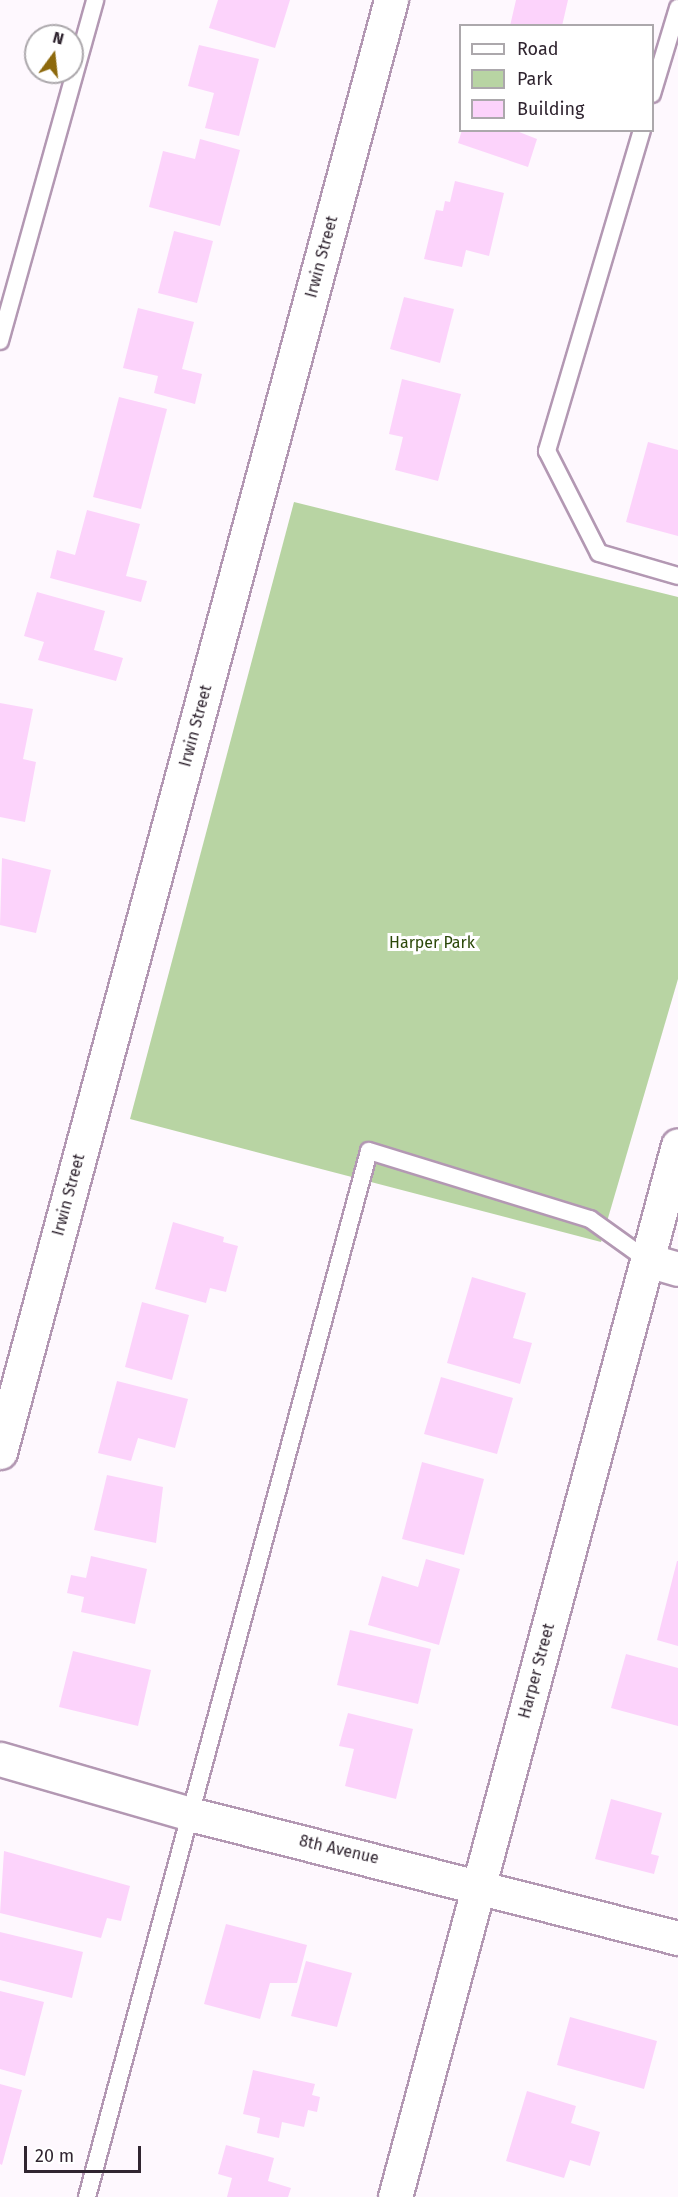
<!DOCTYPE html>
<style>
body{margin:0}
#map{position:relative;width:678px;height:2197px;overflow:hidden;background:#fef8fe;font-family:"Fira Sans",sans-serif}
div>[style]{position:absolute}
.green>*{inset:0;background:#b8d4a3}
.building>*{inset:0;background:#fcd3fb}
.roads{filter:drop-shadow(2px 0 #b398b3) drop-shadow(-2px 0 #b398b3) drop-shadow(0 2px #b398b3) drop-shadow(0 -2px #b398b3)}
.lane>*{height:16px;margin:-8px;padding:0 8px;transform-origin:8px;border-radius:8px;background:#fff}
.street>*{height:33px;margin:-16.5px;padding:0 16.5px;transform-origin:16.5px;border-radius:16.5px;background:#fff}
span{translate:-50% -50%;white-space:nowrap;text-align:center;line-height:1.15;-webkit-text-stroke:6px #fff;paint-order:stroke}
.street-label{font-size:16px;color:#302530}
.park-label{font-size:16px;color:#2a4708}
.legend{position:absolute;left:459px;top:24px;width:195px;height:108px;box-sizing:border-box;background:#fff;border:2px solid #aca8ac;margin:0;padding:8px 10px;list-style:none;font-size:18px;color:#302530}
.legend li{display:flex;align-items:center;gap:12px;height:30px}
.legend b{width:30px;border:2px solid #aca8ac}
.north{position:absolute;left:24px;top:24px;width:60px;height:60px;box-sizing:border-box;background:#fff;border:2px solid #aca8ac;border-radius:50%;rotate:15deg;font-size:16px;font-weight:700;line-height:24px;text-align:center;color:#302530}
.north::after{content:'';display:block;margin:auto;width:21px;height:27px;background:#8d690c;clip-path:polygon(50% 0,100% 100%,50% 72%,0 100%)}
.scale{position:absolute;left:24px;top:2146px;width:117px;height:27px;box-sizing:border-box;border:3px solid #302530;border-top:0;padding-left:8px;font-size:18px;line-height:21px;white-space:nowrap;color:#302530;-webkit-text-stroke:4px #fff;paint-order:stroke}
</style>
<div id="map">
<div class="green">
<i style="clip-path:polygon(294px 502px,678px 597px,678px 979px,601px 1242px,130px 1119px)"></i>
</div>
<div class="building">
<i style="clip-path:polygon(218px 0,290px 0,275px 48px,209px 28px)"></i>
<i style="clip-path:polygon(516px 0,568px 0,562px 26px,510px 26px)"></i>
<i style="clip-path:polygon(199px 45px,259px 59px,239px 136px,205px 128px,214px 93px,188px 86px)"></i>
<i style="clip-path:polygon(462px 130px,514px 130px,537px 139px,528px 167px,458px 143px)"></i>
<i style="clip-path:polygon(200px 139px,240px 150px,220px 226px,149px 207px,163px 151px,195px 159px)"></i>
<i style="clip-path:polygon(455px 181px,504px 193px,489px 256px,466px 250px,462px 267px,424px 259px,436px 210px,443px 211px,445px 201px,450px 202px)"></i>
<i style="clip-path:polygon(174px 231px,213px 241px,197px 303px,158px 293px)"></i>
<i style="clip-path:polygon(404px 297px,454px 309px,440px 363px,390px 349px)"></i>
<i style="clip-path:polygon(138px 308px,194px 322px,182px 369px,202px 374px,195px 404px,154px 393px,158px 376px,123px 368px)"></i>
<i style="clip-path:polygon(402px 379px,461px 394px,438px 481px,395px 470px,403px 437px,389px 434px)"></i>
<i style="clip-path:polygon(119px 397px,167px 409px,141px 509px,93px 497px)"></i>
<i style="clip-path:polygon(648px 442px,678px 450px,678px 536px,626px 522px)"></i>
<i style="clip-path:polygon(87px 510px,140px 524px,126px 576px,147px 581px,141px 602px,50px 578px,57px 550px,75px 555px)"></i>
<i style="clip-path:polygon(37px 592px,105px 611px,94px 650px,123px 658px,116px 681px,38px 660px,44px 642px,24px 636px)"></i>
<i style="clip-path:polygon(0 703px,33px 709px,23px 759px,36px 762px,25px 822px,0 817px)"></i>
<i style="clip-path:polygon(2px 858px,51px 870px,36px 933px,0 925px)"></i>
<i style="clip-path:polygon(173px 1222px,224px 1237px,223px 1242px,238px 1246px,226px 1292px,210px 1288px,206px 1303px,155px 1289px)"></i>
<i style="clip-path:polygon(472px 1277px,526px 1293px,513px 1338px,532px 1343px,520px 1384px,447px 1363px)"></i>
<i style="clip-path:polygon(142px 1302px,189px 1315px,172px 1380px,125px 1367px)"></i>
<i style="clip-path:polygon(441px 1377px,513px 1398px,497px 1454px,424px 1434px)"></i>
<i style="clip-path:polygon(117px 1381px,188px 1399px,175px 1448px,138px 1438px,131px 1461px,98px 1453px)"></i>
<i style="clip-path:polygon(422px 1462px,484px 1479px,464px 1555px,402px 1539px)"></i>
<i style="clip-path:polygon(107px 1475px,163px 1487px,156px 1543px,94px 1530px)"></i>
<i style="clip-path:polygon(91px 1556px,147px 1569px,135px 1624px,81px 1612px,84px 1597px,67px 1593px,71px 1575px,86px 1578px)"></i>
<i style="clip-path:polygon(426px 1559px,460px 1569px,439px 1645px,368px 1625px,382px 1576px,418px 1587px)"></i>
<i style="clip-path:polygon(677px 1561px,678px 1561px,678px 1646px,657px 1640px)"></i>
<i style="clip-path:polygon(350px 1630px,431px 1649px,418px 1704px,337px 1685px)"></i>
<i style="clip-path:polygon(73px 1651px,151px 1670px,138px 1726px,59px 1707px)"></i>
<i style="clip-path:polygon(626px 1654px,678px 1668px,678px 1726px,611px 1708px)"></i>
<i style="clip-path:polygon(348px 1713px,413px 1729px,396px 1799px,345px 1786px,354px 1749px,339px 1746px)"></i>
<i style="clip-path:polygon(611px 1799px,662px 1813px,651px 1854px,659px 1856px,654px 1874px,595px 1859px)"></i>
<i style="clip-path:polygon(4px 1851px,130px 1886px,121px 1921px,107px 1918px,101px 1938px,0 1913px)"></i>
<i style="clip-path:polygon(226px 1924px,307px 1945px,297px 1983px,270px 1983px,260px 2019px,204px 2004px)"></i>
<i style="clip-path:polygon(0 1932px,83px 1952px,72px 1998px,0 1980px)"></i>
<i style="clip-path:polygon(306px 1961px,352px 1973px,337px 2027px,291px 2016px)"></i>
<i style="clip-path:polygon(0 1991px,44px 2002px,25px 2076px,0 2069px)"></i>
<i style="clip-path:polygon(570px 2017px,657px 2041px,644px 2089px,557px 2065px)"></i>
<i style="clip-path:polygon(253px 2070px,315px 2084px,312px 2095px,320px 2097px,317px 2112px,308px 2110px,304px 2127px,282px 2122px,279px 2138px,257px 2133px,260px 2118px,243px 2114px)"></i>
<i style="clip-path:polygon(0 2084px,22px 2090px,2px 2165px,0 2164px)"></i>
<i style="clip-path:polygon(527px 2091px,576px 2106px,571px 2123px,600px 2132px,590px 2166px,570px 2160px,564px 2178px,506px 2161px)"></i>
<i style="clip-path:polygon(226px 2145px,274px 2158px,268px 2181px,291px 2188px,288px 2197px,227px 2197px,232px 2178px,218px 2174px)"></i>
</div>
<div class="roads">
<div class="lane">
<i style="left:652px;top:94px;width:90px;rotate:-73.2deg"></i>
<i style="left:642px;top:130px;width:335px;rotate:106.5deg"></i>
<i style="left:547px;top:451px;width:114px;rotate:63deg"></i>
<i style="left:599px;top:553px;width:82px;rotate:16.2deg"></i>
<i style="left:0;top:341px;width:354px;rotate:-74.4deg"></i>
<i style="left:87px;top:2197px;width:1083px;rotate:-74.91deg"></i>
<i style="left:369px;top:1151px;width:231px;rotate:17.1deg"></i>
<i style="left:590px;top:1219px;width:70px;rotate:35.7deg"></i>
</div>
<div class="street">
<i style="left:647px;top:1260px;width:32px;rotate:16deg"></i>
<i style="left:0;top:1452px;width:1504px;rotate:-74.93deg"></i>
<i style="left:0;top:1759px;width:198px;rotate:16.1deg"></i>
<i style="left:190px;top:1814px;width:504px;rotate:14.26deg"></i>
<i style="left:395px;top:2197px;width:1089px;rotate:-74.94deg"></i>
</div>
</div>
<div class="street-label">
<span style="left:322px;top:257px;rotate:-75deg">Irwin Street</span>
<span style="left:196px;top:726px;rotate:-75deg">Irwin Street</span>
<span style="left:69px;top:1195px;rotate:-75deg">Irwin Street</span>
<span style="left:537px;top:1671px;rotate:-75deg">Harper Street</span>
<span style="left:339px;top:1850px;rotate:13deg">8th Avenue</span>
</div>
<div class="park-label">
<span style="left:432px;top:943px">Harper Park</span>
</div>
<ul class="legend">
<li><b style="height:8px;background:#fff"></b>Road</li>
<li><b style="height:16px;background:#b8d4a3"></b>Park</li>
<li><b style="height:16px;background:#fcd3fb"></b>Building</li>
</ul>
<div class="north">N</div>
<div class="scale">20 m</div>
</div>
